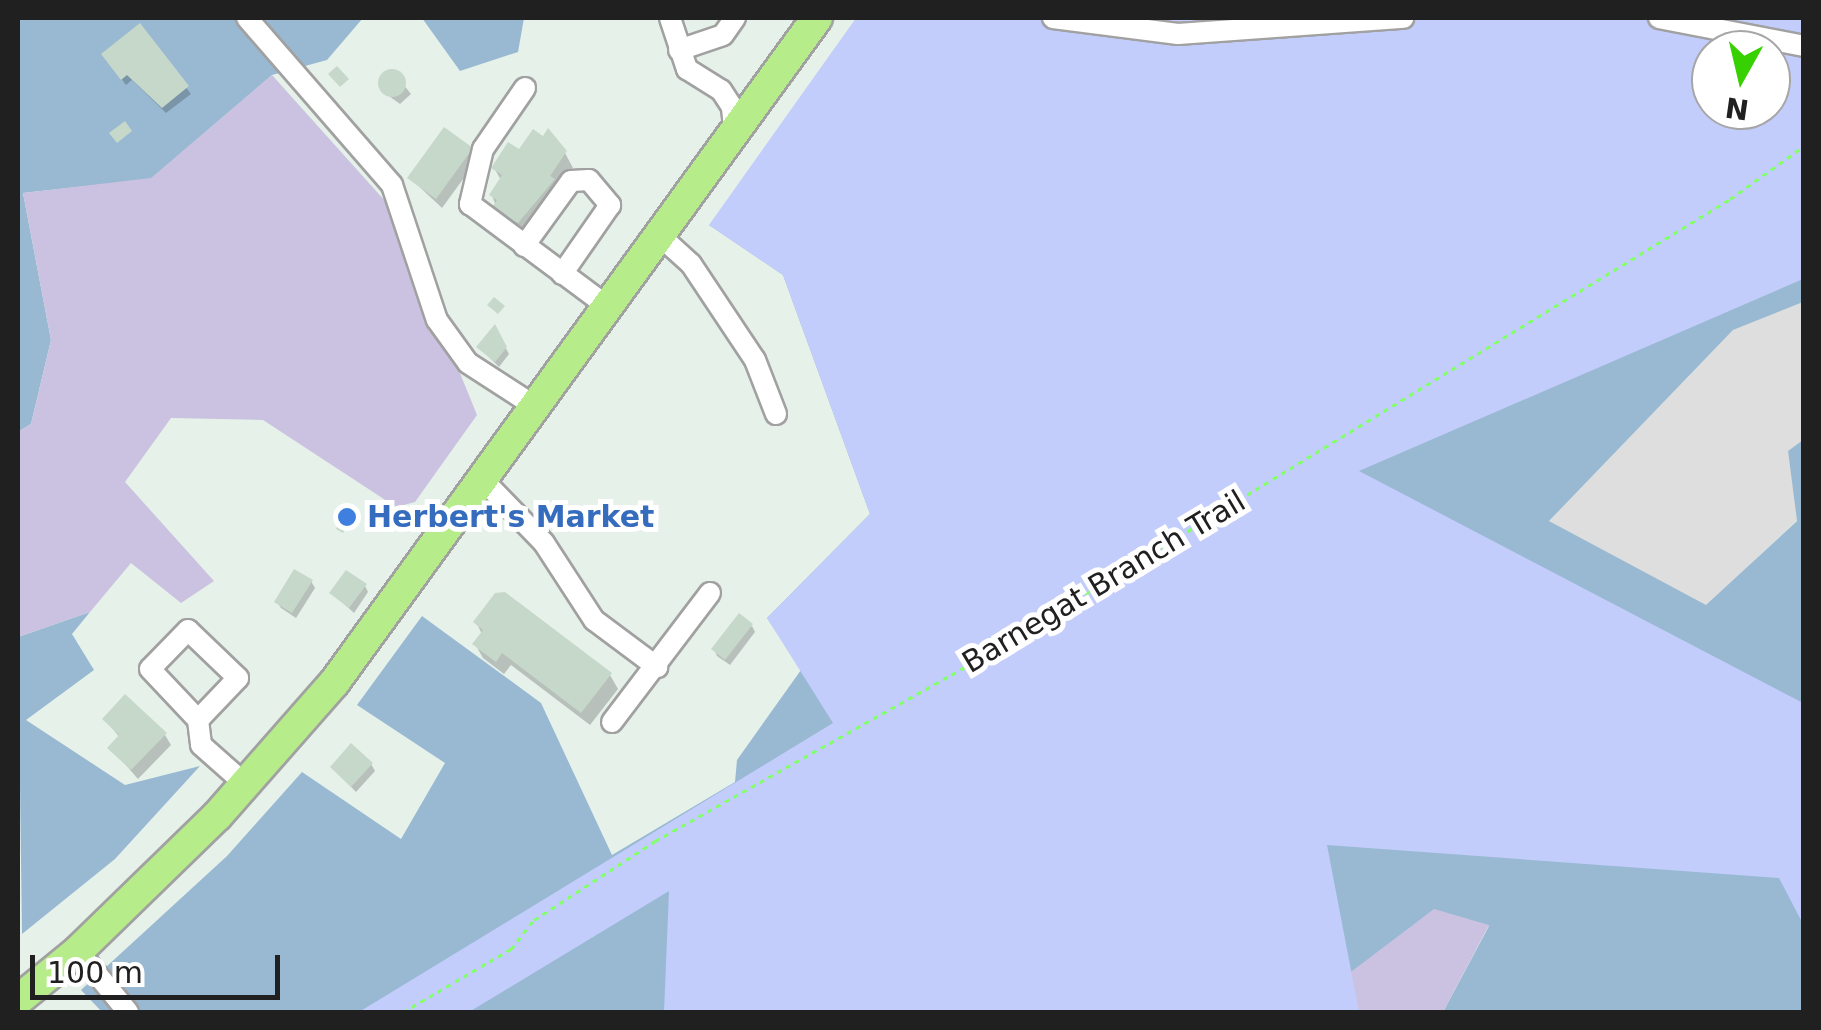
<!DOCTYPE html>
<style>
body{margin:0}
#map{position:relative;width:1821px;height:1030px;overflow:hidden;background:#e6f1ea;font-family:"DejaVu Sans",sans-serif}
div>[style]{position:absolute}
.residential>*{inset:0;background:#dddedd}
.forest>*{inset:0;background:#99b9d3}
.wetland>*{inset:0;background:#cac2e0}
.park>*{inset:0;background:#c2cdfc}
.shadow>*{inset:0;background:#0003}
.building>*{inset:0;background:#c6d8c9}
.round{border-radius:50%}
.path>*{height:2.5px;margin-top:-1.25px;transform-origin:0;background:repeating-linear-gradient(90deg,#82ff69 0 5px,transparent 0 10px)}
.roads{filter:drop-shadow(2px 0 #a1a1a1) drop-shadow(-2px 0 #a1a1a1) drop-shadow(0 2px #a1a1a1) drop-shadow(0 -2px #a1a1a1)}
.minor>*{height:20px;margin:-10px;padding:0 10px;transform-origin:10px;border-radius:10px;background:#fff}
.highway>*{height:30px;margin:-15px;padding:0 15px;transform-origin:15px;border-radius:15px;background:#b6ec8a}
.dots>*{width:28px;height:28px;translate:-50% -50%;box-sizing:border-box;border:5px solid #fff;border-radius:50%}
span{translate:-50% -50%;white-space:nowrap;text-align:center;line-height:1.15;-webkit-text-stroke:10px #fff;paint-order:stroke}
.shop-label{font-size:30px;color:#366cbe;font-weight:700}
.left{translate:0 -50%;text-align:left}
.street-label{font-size:30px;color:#202020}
.frame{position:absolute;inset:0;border:20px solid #202020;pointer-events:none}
.north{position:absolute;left:1691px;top:30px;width:100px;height:100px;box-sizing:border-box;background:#fff;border:2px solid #a6a6a6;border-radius:50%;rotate:188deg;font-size:28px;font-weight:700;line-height:40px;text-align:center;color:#202020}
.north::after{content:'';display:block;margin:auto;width:35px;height:45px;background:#37d000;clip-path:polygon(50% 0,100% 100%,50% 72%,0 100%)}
.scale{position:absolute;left:30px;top:955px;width:250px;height:45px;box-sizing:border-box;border:5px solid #202020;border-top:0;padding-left:12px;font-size:30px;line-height:35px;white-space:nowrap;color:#202020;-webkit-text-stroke:8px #fff;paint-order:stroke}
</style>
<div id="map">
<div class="residential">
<i style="clip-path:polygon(1803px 302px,1803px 440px,1788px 451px,1797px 520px,1706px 606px,1549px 521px,1733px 330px)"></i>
</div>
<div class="forest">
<i style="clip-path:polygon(18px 18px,363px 18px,327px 60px,272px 75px,151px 179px,23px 193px,51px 340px,31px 424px,18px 432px)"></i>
<i style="clip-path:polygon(422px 18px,524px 18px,518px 52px,460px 71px)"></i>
<i style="clip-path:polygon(1711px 50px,1711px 110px,1771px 110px,1803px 60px,1803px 302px,1733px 330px,1549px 521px,1706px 605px,1797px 521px,1788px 451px,1803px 440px,1803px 1012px,1443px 1012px,1489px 926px,1298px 1012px,102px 1012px,81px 990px,227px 856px,302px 772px,401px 839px,445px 763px,357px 705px,422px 616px,541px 703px,612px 855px,735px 782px,737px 760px,801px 670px,767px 618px,870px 514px,783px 275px,709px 225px)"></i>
<i style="clip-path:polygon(90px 612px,72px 634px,94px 670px,26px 720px,125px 785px,200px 766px,115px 859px,22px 934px,18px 637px)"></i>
</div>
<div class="wetland">
<i style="clip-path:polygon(272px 75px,394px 211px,477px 415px,415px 502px,396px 507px,263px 420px,171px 418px,125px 482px,214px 581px,181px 603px,131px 563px,90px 612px,18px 637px,18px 432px,31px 424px,51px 340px,23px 193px,151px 178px)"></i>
<i style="clip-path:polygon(1434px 909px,1489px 925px,1443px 1012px,1298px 1012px)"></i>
</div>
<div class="park">
<i style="clip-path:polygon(evenodd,856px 18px,1803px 18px,1803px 279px,1359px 471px,1803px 703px,1803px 924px,1779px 878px,1327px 845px,1359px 1012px,664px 1012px,669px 891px,469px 1012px,359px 1012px,833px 723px,767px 618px,870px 514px,783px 275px,709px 225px,856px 18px,1711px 50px,1771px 50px,1771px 110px,1711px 110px,1711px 50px)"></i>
</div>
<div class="shadow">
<i style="clip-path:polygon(140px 27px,191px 94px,166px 113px,132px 80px,126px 85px,108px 61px)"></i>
<i style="clip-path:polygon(391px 69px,411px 94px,400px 104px,382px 91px,380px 79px)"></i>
<i style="clip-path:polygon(471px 150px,477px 160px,442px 208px,410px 178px)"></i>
<i style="clip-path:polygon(565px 153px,573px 168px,550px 211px,527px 236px,502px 224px,492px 195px,501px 180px,494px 168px)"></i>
<i style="clip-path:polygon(495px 328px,509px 354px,499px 367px,479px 347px)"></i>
<i style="clip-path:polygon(311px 581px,315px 588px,296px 618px,281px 608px,277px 602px)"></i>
<i style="clip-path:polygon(365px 586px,368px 592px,354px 613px,332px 593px)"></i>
<i style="clip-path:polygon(476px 622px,610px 675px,618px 689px,590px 725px,511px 665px,504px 674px,483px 658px,475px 644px,482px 634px)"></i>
<i style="clip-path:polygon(752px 626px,755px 632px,730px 665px,717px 656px,714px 649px)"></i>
<i style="clip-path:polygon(105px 719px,165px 735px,171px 745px,138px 779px,111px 748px,120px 738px)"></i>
<i style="clip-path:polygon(371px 764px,375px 771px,356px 792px,333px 768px)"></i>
</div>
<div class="building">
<i style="clip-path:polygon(140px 23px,189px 86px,162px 108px,127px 75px,121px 80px,101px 54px)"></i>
<i style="clip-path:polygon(337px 66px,349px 79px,340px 87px,328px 74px)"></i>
<i class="round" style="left:378px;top:69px;width:28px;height:28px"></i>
<i style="clip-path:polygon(125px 121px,132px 131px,117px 143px,109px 133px)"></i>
<i style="clip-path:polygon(444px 127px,473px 148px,436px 199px,407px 178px)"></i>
<i style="clip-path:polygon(548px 128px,567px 151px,550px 176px,555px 179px,518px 223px,503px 217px,491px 209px,497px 200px,489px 195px,502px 175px,491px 168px,508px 142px,519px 149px,533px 129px,543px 136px)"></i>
<i style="clip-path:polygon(494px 297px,505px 306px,498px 314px,487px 305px)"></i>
<i style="clip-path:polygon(495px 324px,507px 347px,495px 362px,476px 347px)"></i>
<i style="clip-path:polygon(343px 517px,350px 521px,343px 533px,336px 529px)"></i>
<i style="clip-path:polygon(294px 569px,313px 580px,292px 613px,274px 602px)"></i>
<i style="clip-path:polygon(346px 570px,367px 584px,349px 608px,329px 593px)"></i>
<i style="clip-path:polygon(505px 592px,612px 673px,581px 713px,502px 653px,496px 662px,472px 644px,483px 630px,473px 622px,495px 593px)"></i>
<i style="clip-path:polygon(739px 613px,753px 624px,725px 660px,711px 649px)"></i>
<i style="clip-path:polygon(125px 694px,167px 733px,131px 770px,107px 748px,119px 735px,102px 719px)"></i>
<i style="clip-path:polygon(351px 743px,373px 763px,351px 787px,330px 767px)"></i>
</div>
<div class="path">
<i style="left:403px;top:1012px;width:125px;rotate:-30.3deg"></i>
<i style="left:511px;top:949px;width:37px;rotate:-52deg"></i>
<i style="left:534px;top:920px;width:145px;rotate:-33.1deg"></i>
<i style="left:655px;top:841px;width:366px;rotate:-29.3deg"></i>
<i style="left:974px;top:662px;width:887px;rotate:-31.48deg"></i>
<i style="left:1730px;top:199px;width:91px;rotate:-35.6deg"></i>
</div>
<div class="roads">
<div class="minor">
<i style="left:247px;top:18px;width:221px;rotate:49deg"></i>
<i style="left:392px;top:185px;width:142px;rotate:71.6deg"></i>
<i style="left:437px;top:320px;width:53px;rotate:54.2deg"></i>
<i style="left:468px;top:363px;width:81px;rotate:32.9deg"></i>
<i style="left:670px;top:18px;width:54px;rotate:71.6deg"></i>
<i style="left:687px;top:69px;width:40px;rotate:32deg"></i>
<i style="left:721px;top:90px;width:20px;rotate:57deg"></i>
<i style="left:732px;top:107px;width:23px;rotate:85deg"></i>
<i style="left:1053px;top:18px;width:126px;rotate:7.3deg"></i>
<i style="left:1178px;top:34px;width:226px;rotate:-4.1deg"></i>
<i style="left:1659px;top:18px;width:148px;rotate:10.9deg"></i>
<i style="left:679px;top:50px;width:46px;rotate:-18.8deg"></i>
<i style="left:723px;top:35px;width:21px;rotate:-55deg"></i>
<i style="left:525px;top:88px;width:74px;rotate:124.5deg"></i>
<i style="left:483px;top:149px;width:57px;rotate:103.3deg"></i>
<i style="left:470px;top:204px;width:172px;rotate:36.7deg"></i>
<i style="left:659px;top:235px;width:43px;rotate:42.2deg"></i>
<i style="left:691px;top:264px;width:115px;rotate:56.3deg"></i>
<i style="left:755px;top:360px;width:58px;rotate:68.7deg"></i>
<i style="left:524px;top:246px;width:80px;rotate:-54.1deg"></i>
<i style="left:571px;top:181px;width:18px;rotate:-3deg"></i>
<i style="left:589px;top:180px;width:33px;rotate:50deg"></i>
<i style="left:610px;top:205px;width:84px;rotate:124.8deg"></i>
<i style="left:484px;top:481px;width:86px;rotate:45.9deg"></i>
<i style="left:544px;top:543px;width:92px;rotate:57deg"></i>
<i style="left:594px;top:620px;width:79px;rotate:36.7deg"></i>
<i style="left:198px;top:720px;width:58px;rotate:-46.4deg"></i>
<i style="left:238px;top:678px;width:69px;rotate:-136.2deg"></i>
<i style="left:188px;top:630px;width:54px;rotate:134.3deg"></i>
<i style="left:150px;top:669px;width:70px;rotate:46.7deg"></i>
<i style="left:198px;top:720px;width:25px;rotate:83deg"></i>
<i style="left:201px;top:745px;width:60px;rotate:41.6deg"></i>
<i style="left:612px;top:722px;width:162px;rotate:-52.8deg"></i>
<i style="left:78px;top:951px;width:79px;rotate:50.7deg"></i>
</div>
<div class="highway">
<i style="left:18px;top:1000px;width:77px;rotate:-39.2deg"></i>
<i style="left:78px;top:951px;width:194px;rotate:-44.2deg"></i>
<i style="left:217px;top:816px;width:177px;rotate:-48.7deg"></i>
<i style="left:334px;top:683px;width:822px;rotate:-54.01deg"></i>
</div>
</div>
<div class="dots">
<i style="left:347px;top:517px;background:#3f7fe0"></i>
</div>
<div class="shop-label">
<span class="left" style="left:367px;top:517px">Herbert's Market</span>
</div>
<div class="street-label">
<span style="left:1104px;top:582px;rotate:-31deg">Barnegat Branch Trail</span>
</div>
<div class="frame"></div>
<div class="north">N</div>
<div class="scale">100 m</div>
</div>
